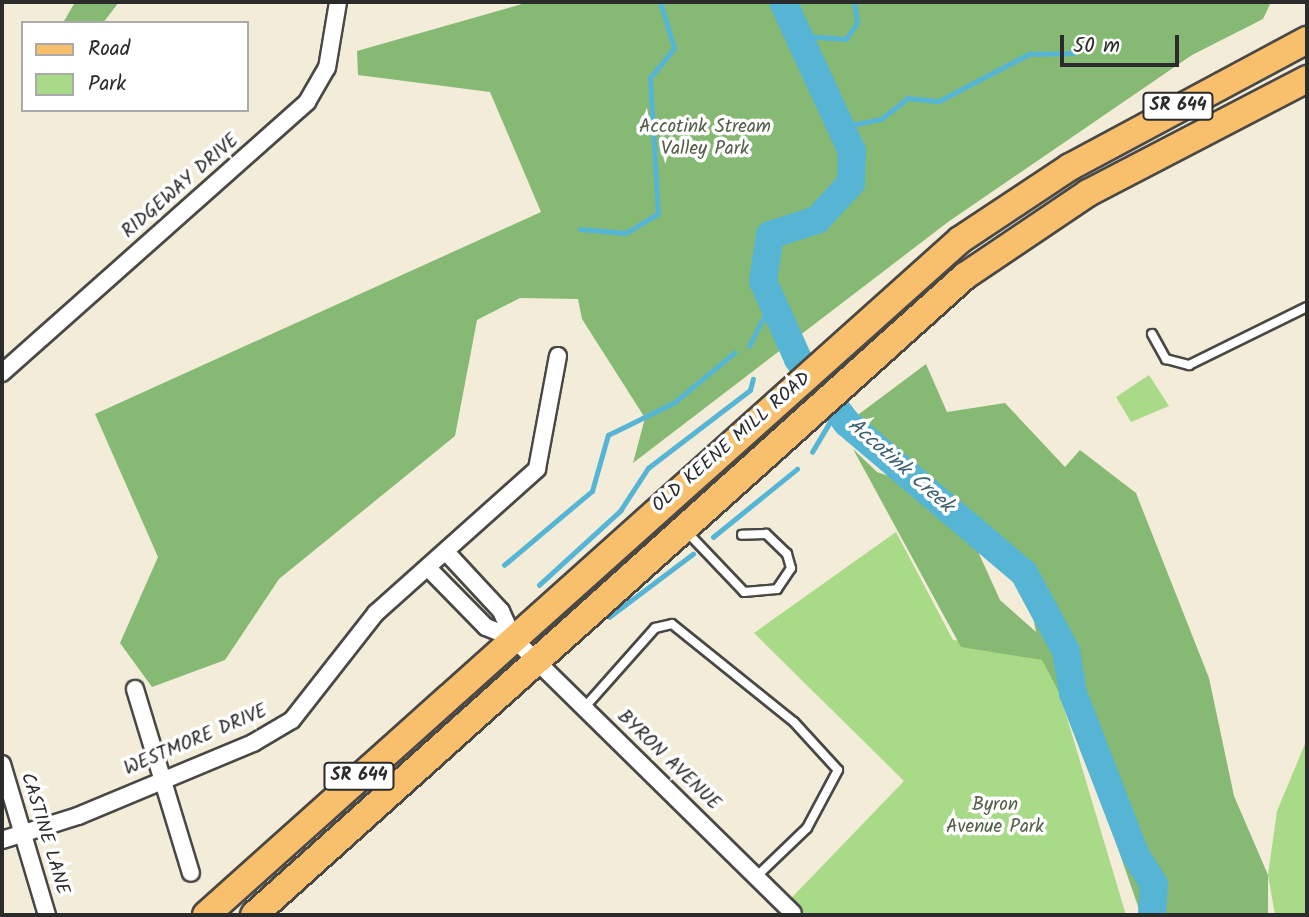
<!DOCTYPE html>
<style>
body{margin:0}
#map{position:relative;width:1309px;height:917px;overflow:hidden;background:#f3ecd8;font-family:Kalam,sans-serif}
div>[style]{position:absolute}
.green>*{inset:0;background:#a9da88}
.forest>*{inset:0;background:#86ba74}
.stream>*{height:4.5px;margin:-2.25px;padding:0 2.25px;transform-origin:2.25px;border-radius:2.25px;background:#56b5d5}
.river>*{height:28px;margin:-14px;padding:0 14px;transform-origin:14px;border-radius:14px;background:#56b5d5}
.roads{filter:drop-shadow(2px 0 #494845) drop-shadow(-2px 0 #494845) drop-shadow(0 2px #494845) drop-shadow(0 -2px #494845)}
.service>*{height:8px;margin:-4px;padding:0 4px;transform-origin:4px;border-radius:4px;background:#fff}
.minor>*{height:16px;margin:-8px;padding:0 8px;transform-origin:8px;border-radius:8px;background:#fff}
.primary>*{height:26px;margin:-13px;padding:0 13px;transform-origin:13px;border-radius:13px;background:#f8bf6c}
span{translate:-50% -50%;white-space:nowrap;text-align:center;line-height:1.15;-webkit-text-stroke:7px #fff;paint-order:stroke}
.shield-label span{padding:2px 5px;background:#fff;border:2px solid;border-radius:5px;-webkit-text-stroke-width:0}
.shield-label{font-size:18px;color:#2b2b2b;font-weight:700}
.park-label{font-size:19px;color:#516047}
.street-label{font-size:19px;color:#2b2b2b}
.water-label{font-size:21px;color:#3c626f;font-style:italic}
.frame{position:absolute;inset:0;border:4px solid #2b2b2b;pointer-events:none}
.legend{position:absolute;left:21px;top:21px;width:228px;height:91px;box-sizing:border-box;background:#fff;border:2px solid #aaa;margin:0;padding:9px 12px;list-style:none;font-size:21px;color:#2b2b2b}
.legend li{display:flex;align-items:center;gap:14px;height:35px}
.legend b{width:35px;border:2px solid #aaa}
.scale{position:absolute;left:1060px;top:35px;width:119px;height:32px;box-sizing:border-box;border:4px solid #2b2b2b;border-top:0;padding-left:9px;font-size:21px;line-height:24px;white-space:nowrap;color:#2b2b2b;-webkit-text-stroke:5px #fff;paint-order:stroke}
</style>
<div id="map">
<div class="green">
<i style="clip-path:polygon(1149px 375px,1169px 406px,1131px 422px,1116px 397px)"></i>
<i style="clip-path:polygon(896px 532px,953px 640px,1048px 654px,1126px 915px,775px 915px,904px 781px,754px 633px)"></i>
<i style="clip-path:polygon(1307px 739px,1307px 915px,1275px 915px,1268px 875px,1277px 811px)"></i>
</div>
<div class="forest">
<i style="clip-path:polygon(75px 2px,119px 2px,103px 23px,63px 23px)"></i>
<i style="clip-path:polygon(529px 2px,1271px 2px,1263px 19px,1192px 55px,948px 222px,633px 463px,645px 418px,582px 319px,578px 299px,520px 298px,477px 320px,455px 436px,279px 579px,225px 660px,152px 687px,120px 643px,158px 557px,95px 414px,541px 212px,490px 92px,358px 75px,357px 51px)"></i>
<i style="clip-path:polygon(evenodd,926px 364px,947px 412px,1005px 403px,1065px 467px,1080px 450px,1136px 493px,1209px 678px,1234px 796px,1268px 875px,1268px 915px,1141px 915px,1074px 721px,1042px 660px,961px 647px,853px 449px,877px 472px,913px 484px,847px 423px,926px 364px,960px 512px,1024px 572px,1036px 632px,1000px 600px,960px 512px)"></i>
</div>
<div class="stream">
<i style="left:803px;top:36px;width:43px;rotate:4deg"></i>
<i style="left:846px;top:39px;width:19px;rotate:-55deg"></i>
<i style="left:857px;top:23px;width:21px;rotate:-98deg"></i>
<i style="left:841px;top:127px;width:41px;rotate:-11.3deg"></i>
<i style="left:881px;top:119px;width:34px;rotate:-38deg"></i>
<i style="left:908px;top:98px;width:31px;rotate:6deg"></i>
<i style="left:939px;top:101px;width:102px;rotate:-27.6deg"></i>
<i style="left:1029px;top:54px;width:44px;rotate:-1.3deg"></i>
<i style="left:580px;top:229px;width:46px;rotate:5deg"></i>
<i style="left:626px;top:233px;width:37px;rotate:-31deg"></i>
<i style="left:658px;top:214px;width:136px;rotate:-93.4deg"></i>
<i style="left:650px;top:78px;width:38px;rotate:-51deg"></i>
<i style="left:674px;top:48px;width:48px;rotate:-106.9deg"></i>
<i style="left:749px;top:346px;width:51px;rotate:-62.9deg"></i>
<i style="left:812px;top:452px;width:49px;rotate:-59.2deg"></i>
<i style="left:713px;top:537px;width:108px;rotate:-39deg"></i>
<i style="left:504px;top:565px;width:115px;rotate:-40.1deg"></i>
<i style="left:592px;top:491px;width:58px;rotate:-74.1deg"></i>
<i style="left:608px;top:435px;width:75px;rotate:-26.2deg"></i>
<i style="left:675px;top:402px;width:77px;rotate:-39.7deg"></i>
<i style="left:539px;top:585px;width:110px;rotate:-42.4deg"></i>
<i style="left:620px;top:511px;width:51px;rotate:-56.9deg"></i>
<i style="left:648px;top:468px;width:128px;rotate:-37.4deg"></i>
<i style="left:750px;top:390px;width:11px;rotate:-75deg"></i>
<i style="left:609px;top:617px;width:105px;rotate:-36.9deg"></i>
</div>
<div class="river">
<i style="left:783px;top:2px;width:164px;rotate:65.2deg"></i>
<i style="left:852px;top:151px;width:32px;rotate:92deg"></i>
<i style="left:851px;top:183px;width:50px;rotate:132.6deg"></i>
<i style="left:817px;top:220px;width:49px;rotate:162.3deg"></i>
<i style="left:770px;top:235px;width:47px;rotate:98.7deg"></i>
<i style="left:763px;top:281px;width:85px;rotate:65.8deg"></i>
<i style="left:798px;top:359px;width:81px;rotate:52.6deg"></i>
<i style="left:847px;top:423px;width:232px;rotate:40.3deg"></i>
<i style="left:1024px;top:573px;width:89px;rotate:61.7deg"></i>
<i style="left:1066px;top:651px;width:43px;rotate:80.5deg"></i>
<i style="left:1073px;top:693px;width:173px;rotate:68.9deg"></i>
<i style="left:1135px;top:854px;width:36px;rotate:58deg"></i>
<i style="left:1154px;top:885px;width:30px;rotate:94deg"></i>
</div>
<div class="roads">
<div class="service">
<i style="left:1152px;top:334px;width:29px;rotate:61deg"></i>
<i style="left:1166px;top:359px;width:24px;rotate:15deg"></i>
<i style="left:1189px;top:365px;width:131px;rotate:-26.2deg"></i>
<i style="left:686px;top:531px;width:84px;rotate:46.4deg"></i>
<i style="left:744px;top:592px;width:33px;rotate:-5deg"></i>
<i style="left:777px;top:589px;width:25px;rotate:-56deg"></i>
<i style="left:791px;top:568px;width:15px;rotate:-106deg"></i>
<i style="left:787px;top:554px;width:29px;rotate:-136deg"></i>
<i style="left:766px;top:534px;width:24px;rotate:178deg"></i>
<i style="left:584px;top:708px;width:107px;rotate:-48.4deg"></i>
<i style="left:655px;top:628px;width:17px;rotate:-13deg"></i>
<i style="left:672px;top:624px;width:156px;rotate:38.8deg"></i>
<i style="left:794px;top:722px;width:65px;rotate:47.5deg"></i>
<i style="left:838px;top:770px;width:66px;rotate:118.1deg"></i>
<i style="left:807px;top:828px;width:71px;rotate:136.1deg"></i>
</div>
<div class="minor">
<i style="left:2px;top:373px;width:408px;rotate:-41.6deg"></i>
<i style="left:307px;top:102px;width:39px;rotate:-60deg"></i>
<i style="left:327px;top:68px;width:67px;rotate:-80.5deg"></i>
<i style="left:448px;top:554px;width:78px;rotate:47.1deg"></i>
<i style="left:501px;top:611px;width:30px;rotate:66deg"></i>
<i style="left:430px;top:570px;width:80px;rotate:45.5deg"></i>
<i style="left:486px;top:627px;width:29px;rotate:22deg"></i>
<i style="left:513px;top:638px;width:392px;rotate:44.5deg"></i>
<i style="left:135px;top:689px;width:192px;rotate:73.1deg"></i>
<i style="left:2px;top:764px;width:158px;rotate:73.4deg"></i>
<i style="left:2px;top:840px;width:80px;rotate:-17.5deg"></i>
<i style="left:78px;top:816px;width:190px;rotate:-22.6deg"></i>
<i style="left:253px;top:743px;width:45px;rotate:-30.5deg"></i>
<i style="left:292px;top:720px;width:136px;rotate:-51.9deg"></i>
<i style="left:376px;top:613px;width:216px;rotate:-41.8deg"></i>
<i style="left:537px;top:469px;width:115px;rotate:-79.5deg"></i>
</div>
<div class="primary">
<i style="left:206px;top:915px;width:1012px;rotate:-41.84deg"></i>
<i style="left:960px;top:240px;width:132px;rotate:-33.6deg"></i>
<i style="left:1070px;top:167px;width:269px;rotate:-28.2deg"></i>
<i style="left:254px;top:915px;width:956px;rotate:-41.95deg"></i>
<i style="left:965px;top:276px;width:148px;rotate:-34deg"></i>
<i style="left:1088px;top:193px;width:247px;rotate:-27.5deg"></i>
</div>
</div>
<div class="shield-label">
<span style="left:1178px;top:106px">SR 644</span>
<span style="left:359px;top:776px">SR 644</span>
</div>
<div class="park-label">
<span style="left:705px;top:139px">Accotink Stream<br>Valley Park</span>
<span style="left:995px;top:817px">Byron<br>Avenue Park</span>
</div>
<div class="street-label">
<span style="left:181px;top:187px;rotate:-41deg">RIDGEWAY DRIVE</span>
<span style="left:732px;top:443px;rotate:-41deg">OLD KEENE MILL ROAD</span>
<span style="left:196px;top:741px;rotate:-23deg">WESTMORE DRIVE</span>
<span style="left:668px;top:761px;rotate:44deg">BYRON AVENUE</span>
<span style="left:44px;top:834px;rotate:73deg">CASTINE LANE</span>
</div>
<div class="water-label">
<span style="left:900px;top:466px;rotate:41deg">Accotink Creek</span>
</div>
<div class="frame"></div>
<ul class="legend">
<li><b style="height:9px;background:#f8bf6c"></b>Road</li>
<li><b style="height:19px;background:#a9da88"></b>Park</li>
</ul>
<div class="scale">50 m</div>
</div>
